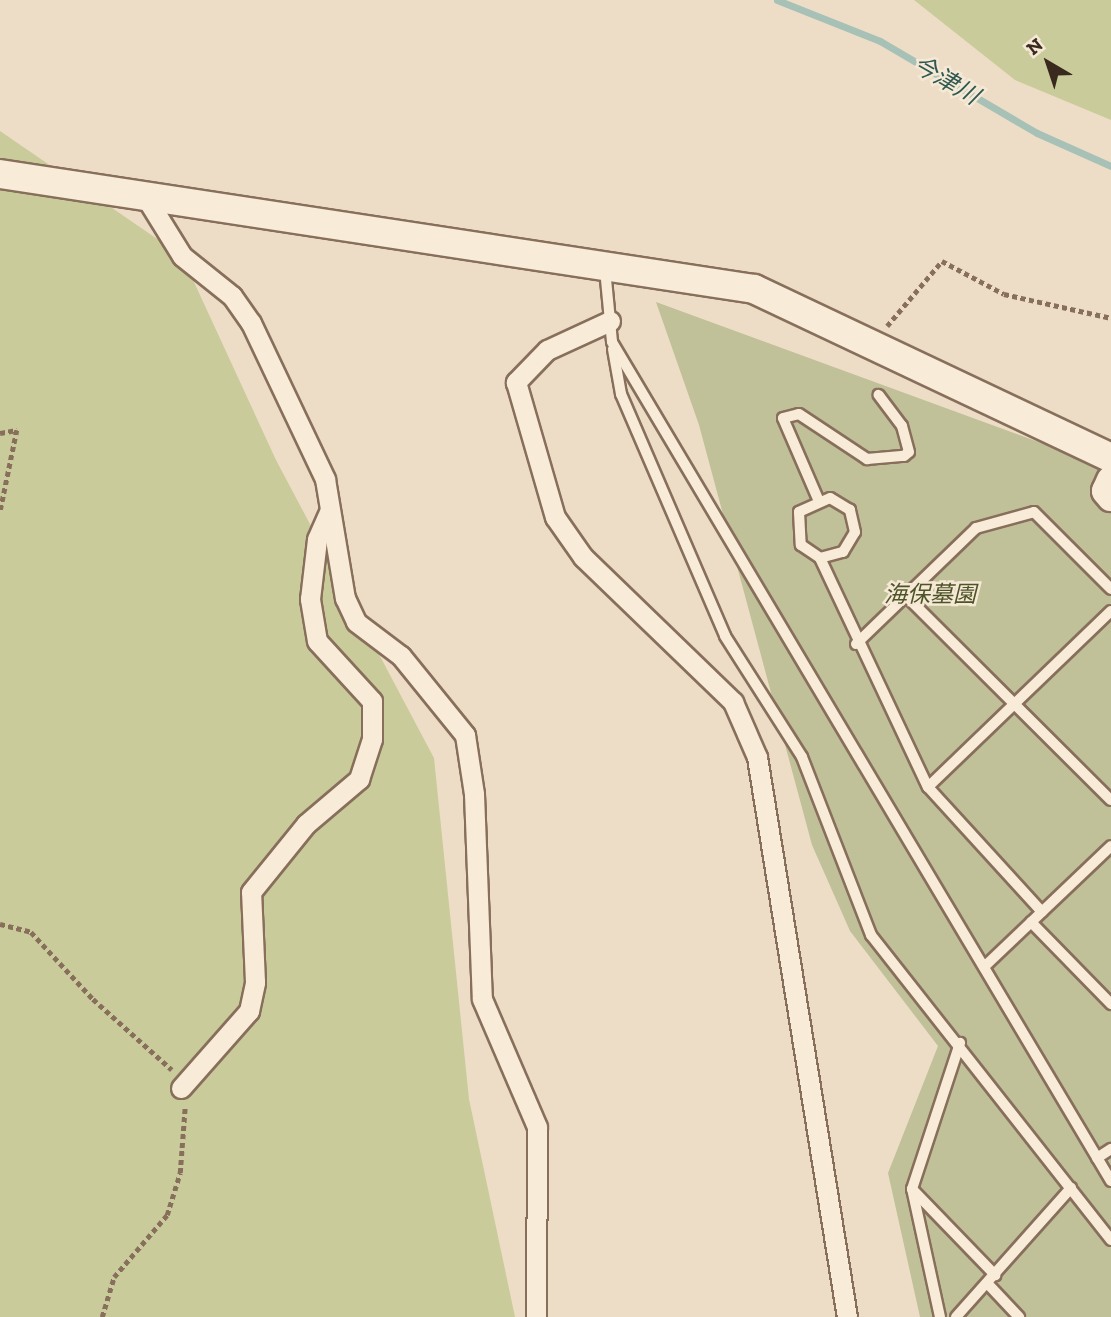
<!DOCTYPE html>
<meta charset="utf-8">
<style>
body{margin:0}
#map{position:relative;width:1111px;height:1317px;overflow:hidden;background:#edddc6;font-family:"Zilla Slab","Noto Sans JP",serif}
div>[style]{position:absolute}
.green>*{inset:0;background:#cacb9a}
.cemetery>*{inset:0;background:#c0c099}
.stream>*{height:7px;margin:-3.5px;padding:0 3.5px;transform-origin:3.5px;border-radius:3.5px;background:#a7c1b7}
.path>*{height:4.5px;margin-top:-2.25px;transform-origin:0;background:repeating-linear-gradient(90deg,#886f5c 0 5px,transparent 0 8.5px)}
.roads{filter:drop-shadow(2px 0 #886f5c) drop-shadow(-2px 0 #886f5c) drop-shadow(0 2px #886f5c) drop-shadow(0 -2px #886f5c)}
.lane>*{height:10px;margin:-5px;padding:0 5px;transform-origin:5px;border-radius:5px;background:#f8ecd9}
.street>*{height:19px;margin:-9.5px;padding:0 9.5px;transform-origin:9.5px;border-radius:9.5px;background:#f8ecd9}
.secondary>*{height:28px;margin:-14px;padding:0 14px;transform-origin:14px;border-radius:14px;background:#f8ecd9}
span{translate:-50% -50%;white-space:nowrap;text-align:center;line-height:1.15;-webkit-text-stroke:5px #f5e8d5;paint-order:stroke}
.park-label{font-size:23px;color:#4d5427;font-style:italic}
.water-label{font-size:24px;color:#2f5851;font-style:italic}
.north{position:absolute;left:1013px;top:28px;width:70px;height:70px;-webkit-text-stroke:5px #f5e8d5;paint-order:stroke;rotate:321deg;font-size:19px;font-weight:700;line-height:28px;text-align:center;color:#39291f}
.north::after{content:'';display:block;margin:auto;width:24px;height:32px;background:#39291f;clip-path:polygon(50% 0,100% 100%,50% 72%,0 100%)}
</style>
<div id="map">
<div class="green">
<i style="clip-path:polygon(914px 0,1111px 0,1111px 120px,1015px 80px)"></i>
<i style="clip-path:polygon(0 131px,182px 256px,276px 460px,434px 758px,469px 1099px,515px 1317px,0 1317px)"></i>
</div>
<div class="cemetery">
<i style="clip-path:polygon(656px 302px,1093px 462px,1111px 488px,1111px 1317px,920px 1317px,888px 1173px,938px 1046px,850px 931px,812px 845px,699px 425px)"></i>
</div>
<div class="stream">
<i style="left:777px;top:0;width:111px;rotate:21.7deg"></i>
<i style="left:880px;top:41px;width:182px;rotate:30.4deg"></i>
<i style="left:1037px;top:133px;width:81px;rotate:24deg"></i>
</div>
<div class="path">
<i style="left:887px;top:326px;width:85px;rotate:-49.8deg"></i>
<i style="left:942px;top:261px;width:70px;rotate:28deg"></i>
<i style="left:1004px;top:294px;width:110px;rotate:12.6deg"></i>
<i style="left:0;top:433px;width:17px;rotate:-10deg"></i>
<i style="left:17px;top:430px;width:85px;rotate:101.6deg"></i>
<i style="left:0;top:924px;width:32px;rotate:14deg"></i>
<i style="left:31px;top:932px;width:91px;rotate:47.2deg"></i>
<i style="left:93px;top:999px;width:106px;rotate:41.9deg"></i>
<i style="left:102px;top:1317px;width:42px;rotate:-73.3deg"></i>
<i style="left:114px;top:1277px;width:82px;rotate:-49.5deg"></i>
<i style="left:167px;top:1215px;width:44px;rotate:-72.8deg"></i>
<i style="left:180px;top:1173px;width:66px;rotate:-85.7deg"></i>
</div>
<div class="roads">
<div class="lane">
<i style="left:605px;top:269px;width:73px;rotate:84.5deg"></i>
<i style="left:612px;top:342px;width:976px;rotate:59.26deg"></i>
<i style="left:613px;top:349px;width:46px;rotate:79.9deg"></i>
<i style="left:621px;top:394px;width:263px;rotate:66.7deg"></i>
<i style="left:725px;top:636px;width:143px;rotate:57.5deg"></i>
<i style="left:802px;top:757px;width:191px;rotate:68.8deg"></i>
<i style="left:871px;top:935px;width:388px;rotate:51.8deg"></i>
<i style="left:818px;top:499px;width:88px;rotate:-113.4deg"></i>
<i style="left:783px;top:418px;width:16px;rotate:-14deg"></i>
<i style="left:799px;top:414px;width:82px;rotate:33.5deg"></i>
<i style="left:867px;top:459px;width:37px;rotate:-5deg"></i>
<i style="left:904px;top:456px;width:6px;rotate:-39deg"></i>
<i style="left:909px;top:452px;width:27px;rotate:-105deg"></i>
<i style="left:902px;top:426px;width:39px;rotate:-127deg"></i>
<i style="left:820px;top:558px;width:24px;rotate:-15deg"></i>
<i style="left:843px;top:552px;width:23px;rotate:-59deg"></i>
<i style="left:855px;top:532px;width:23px;rotate:-103deg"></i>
<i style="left:850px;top:510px;width:23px;rotate:-149deg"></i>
<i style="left:830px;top:498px;width:34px;rotate:156deg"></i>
<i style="left:799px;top:512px;width:33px;rotate:87deg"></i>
<i style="left:801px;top:545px;width:23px;rotate:34deg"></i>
<i style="left:820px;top:558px;width:253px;rotate:64.8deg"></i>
<i style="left:928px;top:787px;width:169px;rotate:47.6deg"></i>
<i style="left:906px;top:596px;width:289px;rotate:44.9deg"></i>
<i style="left:856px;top:644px;width:167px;rotate:-44deg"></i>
<i style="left:976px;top:528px;width:60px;rotate:-15.4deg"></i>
<i style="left:1034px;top:512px;width:109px;rotate:45deg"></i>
<i style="left:928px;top:787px;width:254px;rotate:-43.9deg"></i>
<i style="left:1031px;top:922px;width:115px;rotate:45.7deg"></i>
<i style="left:984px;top:967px;width:175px;rotate:-43.6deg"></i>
<i style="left:1097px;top:1158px;width:17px;rotate:-33deg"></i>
<i style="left:912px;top:1189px;width:120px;rotate:46deg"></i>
<i style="left:987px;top:1283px;width:47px;rotate:46.7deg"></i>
<i style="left:940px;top:1317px;width:131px;rotate:-102.3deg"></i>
<i style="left:912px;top:1189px;width:154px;rotate:-71.8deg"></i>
<i style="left:956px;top:1317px;width:173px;rotate:-48.3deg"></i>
</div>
<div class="street">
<i style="left:145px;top:196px;width:70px;rotate:58.3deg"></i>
<i style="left:182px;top:256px;width:64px;rotate:38.7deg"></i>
<i style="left:232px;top:296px;width:33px;rotate:55deg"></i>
<i style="left:251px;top:323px;width:173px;rotate:64.6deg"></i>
<i style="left:325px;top:479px;width:121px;rotate:80.5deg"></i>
<i style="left:345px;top:598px;width:26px;rotate:65deg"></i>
<i style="left:356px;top:622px;width:56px;rotate:37.1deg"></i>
<i style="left:401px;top:656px;width:102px;rotate:51deg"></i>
<i style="left:465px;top:735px;width:60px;rotate:81.3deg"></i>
<i style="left:474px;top:794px;width:205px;rotate:87.8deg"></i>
<i style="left:482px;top:999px;width:139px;rotate:66.7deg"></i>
<i style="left:537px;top:1127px;width:190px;rotate:90.3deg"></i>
<i style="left:610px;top:321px;width:69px;rotate:155.3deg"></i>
<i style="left:547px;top:350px;width:45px;rotate:134.1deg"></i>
<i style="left:516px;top:382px;width:141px;rotate:73.9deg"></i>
<i style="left:555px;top:517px;width:49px;rotate:55deg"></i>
<i style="left:583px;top:557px;width:209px;rotate:44deg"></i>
<i style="left:733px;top:702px;width:60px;rotate:66.4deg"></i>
<i style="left:757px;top:757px;width:567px;rotate:80.87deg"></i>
<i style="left:181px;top:1088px;width:103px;rotate:-48.6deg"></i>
<i style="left:249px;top:1011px;width:30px;rotate:-78deg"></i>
<i style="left:255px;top:982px;width:90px;rotate:-92.5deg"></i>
<i style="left:251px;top:892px;width:87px;rotate:-51deg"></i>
<i style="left:306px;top:824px;width:70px;rotate:-40.3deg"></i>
<i style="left:359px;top:779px;width:42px;rotate:-72deg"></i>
<i style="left:372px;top:739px;width:38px;rotate:-90deg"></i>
<i style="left:372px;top:701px;width:81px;rotate:-132.5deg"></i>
<i style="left:317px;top:641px;width:43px;rotate:-99.5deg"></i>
<i style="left:310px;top:599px;width:60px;rotate:-83.3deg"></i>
<i style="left:317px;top:539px;width:30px;rotate:-66deg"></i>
</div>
<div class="secondary">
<i style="left:0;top:174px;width:763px;rotate:8.67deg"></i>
<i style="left:754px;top:289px;width:395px;rotate:25.3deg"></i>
<i style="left:1111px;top:480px;width:12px;rotate:114deg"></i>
<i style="left:1106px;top:491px;width:8px;rotate:50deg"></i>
</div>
</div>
<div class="park-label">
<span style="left:930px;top:594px">海保墓園</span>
</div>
<div class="water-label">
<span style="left:946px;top:80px;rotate:30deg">今津川</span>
</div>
<div class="north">N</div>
</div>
